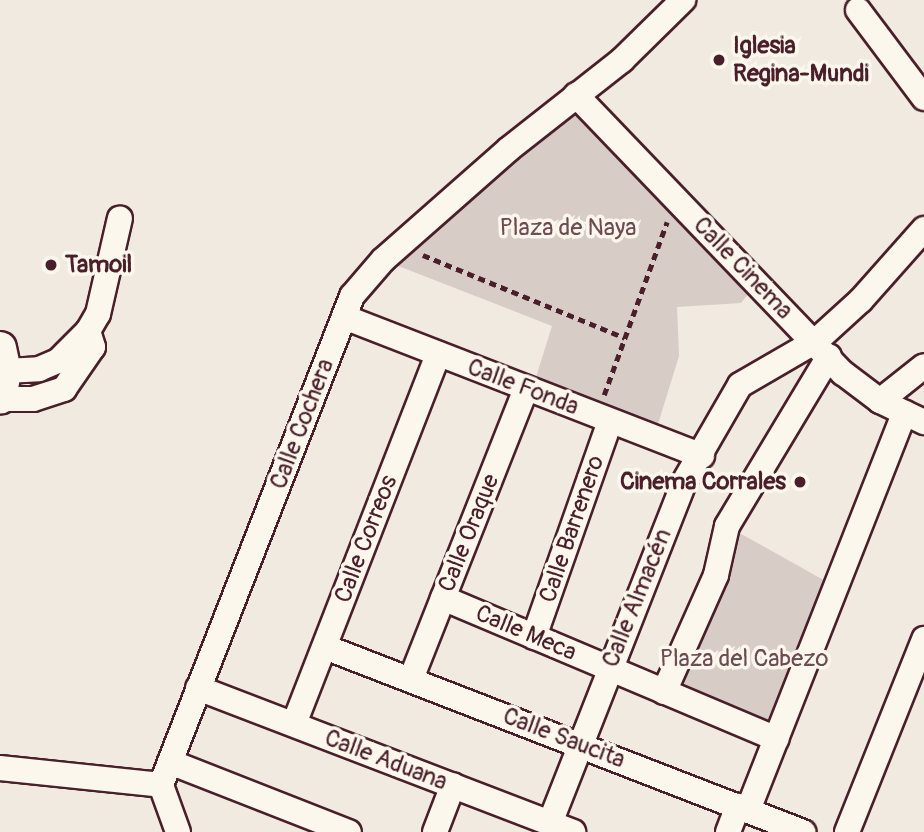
<!DOCTYPE html>
<meta charset="utf-8">
<style>
body{margin:0}
#map{position:relative;width:924px;height:832px;overflow:hidden;background:#f0eae0;font-family:Pangolin,sans-serif}
div>[style]{position:absolute}
.green>*{inset:0;background:#d8ccc6}
.path>*{height:4.5px;margin-top:-2.25px;transform-origin:0;background:repeating-linear-gradient(90deg,#4a1f2b 0 7px,transparent 0 12px)}
.roads{filter:drop-shadow(2px 0 #4a1f2b) drop-shadow(-2px 0 #4a1f2b) drop-shadow(0 2px #4a1f2b) drop-shadow(0 -2px #4a1f2b)}
.minor>*{height:24px;margin:-12px;padding:0 12px;transform-origin:12px;border-radius:12px;background:#fbf7ec}
.major>*{height:32px;margin:-16px;padding:0 16px;transform-origin:16px;border-radius:16px;background:#fbf7ec}
.dots>*{width:19px;height:19px;translate:-50% -50%;box-sizing:border-box;border:4px solid #fbf7ec;border-radius:50%}
span{translate:-50% -50%;white-space:nowrap;text-align:center;line-height:1.15;-webkit-text-stroke:7px #fbf7ec;paint-order:stroke}
.poi-label{font-size:24px;color:#4a1f2b;font-weight:700}
.left{translate:0 -50%;text-align:left}
.right{translate:-100% -50%;text-align:right}
.park-label{font-size:24px;color:#6e4a52}
.street-label{font-size:24px;color:#4a1f2b}
</style>
<div id="map">
<div class="green">
<i style="clip-path:polygon(576px 95px,757px 283px,741px 303px,677px 307px,679px 356px,654px 437px,532px 390px,552px 326px,383px 260px)"></i>
<i style="clip-path:polygon(727px 526px,836px 587px,776px 739px,664px 692px)"></i>
</div>
<div class="path">
<i style="left:423px;top:255px;width:218px;rotate:22.3deg"></i>
<i style="left:604px;top:395px;width:184px;rotate:-70deg"></i>
</div>
<div class="roads">
<div class="minor">
<i style="left:858px;top:10px;width:110px;rotate:53.1deg"></i>
<i style="left:576px;top:95px;width:385px;rotate:46.2deg"></i>
<i style="left:843px;top:373px;width:46px;rotate:37.1deg"></i>
<i style="left:880px;top:401px;width:49px;rotate:25.5deg"></i>
<i style="left:344px;top:317px;width:384px;rotate:21.2deg"></i>
<i style="left:5px;top:371px;width:34px;rotate:-3deg"></i>
<i style="left:39px;top:369px;width:21px;rotate:-23deg"></i>
<i style="left:58px;top:361px;width:42px;rotate:-45deg"></i>
<i style="left:88px;top:331px;width:20px;rotate:-60deg"></i>
<i style="left:98px;top:314px;width:98px;rotate:-77.1deg"></i>
<i style="left:0;top:399px;width:33px"></i>
<i style="left:33px;top:399px;width:33px;rotate:-18deg"></i>
<i style="left:64px;top:389px;width:51px;rotate:-55.4deg"></i>
<i style="left:93px;top:347px;width:17px;rotate:-107deg"></i>
<i style="left:880px;top:401px;width:56px;rotate:-38.5deg"></i>
<i style="left:443px;top:598px;width:362px;rotate:22.9deg"></i>
<i style="left:534px;top:637px;width:229px;rotate:-70.6deg"></i>
<i style="left:325px;top:647px;width:513px;rotate:21.16deg"></i>
<i style="left:411px;top:679px;width:313px;rotate:-68.4deg"></i>
<i style="left:198px;top:688px;width:402px;rotate:21deg"></i>
<i style="left:664px;top:692px;width:128px;rotate:-66deg"></i>
<i style="left:716px;top:575px;width:50px;rotate:-77.3deg"></i>
<i style="left:727px;top:526px;width:198px;rotate:-59deg"></i>
<i style="left:294px;top:724px;width:397px;rotate:-68.7deg"></i>
<i style="left:170px;top:762px;width:192px;rotate:21.4deg"></i>
<i style="left:0;top:768px;width:162px;rotate:6deg"></i>
<i style="left:748px;top:810px;width:427px;rotate:-68.5deg"></i>
<i style="left:550px;top:823px;width:366px;rotate:-68.5deg"></i>
<i style="left:684px;top:482px;width:112px;rotate:-60deg"></i>
<i style="left:740px;top:385px;width:88px;rotate:-30.1deg"></i>
<i style="left:816px;top:341px;width:61px;rotate:-42.3deg"></i>
<i style="left:861px;top:300px;width:95px;rotate:-48.4deg"></i>
<i style="left:178px;top:832px;width:50px;rotate:-109.9deg"></i>
<i style="left:161px;top:785px;width:525px;rotate:-68.66deg"></i>
<i style="left:352px;top:296px;width:48px;rotate:-49.3deg"></i>
<i style="left:383px;top:260px;width:168px;rotate:-41.4deg"></i>
<i style="left:509px;top:149px;width:144px;rotate:-38.2deg"></i>
<i style="left:622px;top:60px;width:86px;rotate:-44.5deg"></i>
<i style="left:435px;top:832px;width:50px;rotate:-69deg"></i>
<i style="left:728px;top:832px;width:28px;rotate:-69deg"></i>
<i style="left:847px;top:832px;width:208px;rotate:-68.2deg"></i>
</div>
<div class="major">
<i style="left:0;top:348px;width:24px;rotate:78deg"></i>
<i style="left:5px;top:371px;width:27px;rotate:100deg"></i>
</div>
</div>
<div class="dots">
<i style="left:719px;top:60px;background:#4a1f2b"></i>
<i style="left:51px;top:265px;background:#4a1f2b"></i>
<i style="left:800px;top:482px;background:#4a1f2b"></i>
</div>
<div class="poi-label">
<span class="left" style="left:733px;top:60px">Iglesia<br>Regina-Mundi</span>
<span class="left" style="left:65px;top:265px">Tamoil</span>
<span class="right" style="left:786px;top:482px">Cinema Corrales</span>
</div>
<div class="park-label">
<span style="left:568px;top:228px">Plaza de Naya</span>
<span style="left:744px;top:659px">Plaza del Cabezo</span>
</div>
<div class="street-label">
<span style="left:743px;top:268px;rotate:46deg">Calle Cinema</span>
<span style="left:523px;top:387px;rotate:21deg">Calle Fonda</span>
<span style="left:302px;top:424px;rotate:-69deg">Calle Cochera</span>
<span style="left:572px;top:529px;rotate:-71deg">Calle Barrenero</span>
<span style="left:469px;top:533px;rotate:-68deg">Calle Oraque</span>
<span style="left:366px;top:539px;rotate:-69deg">Calle Correos</span>
<span style="left:637px;top:598px;rotate:-68deg">Calle Almacén</span>
<span style="left:526px;top:633px;rotate:23deg">Calle Meca</span>
<span style="left:564px;top:738px;rotate:21deg">Calle Saucita</span>
<span style="left:386px;top:760px;rotate:21deg">Calle Aduana</span>
</div>
</div>
